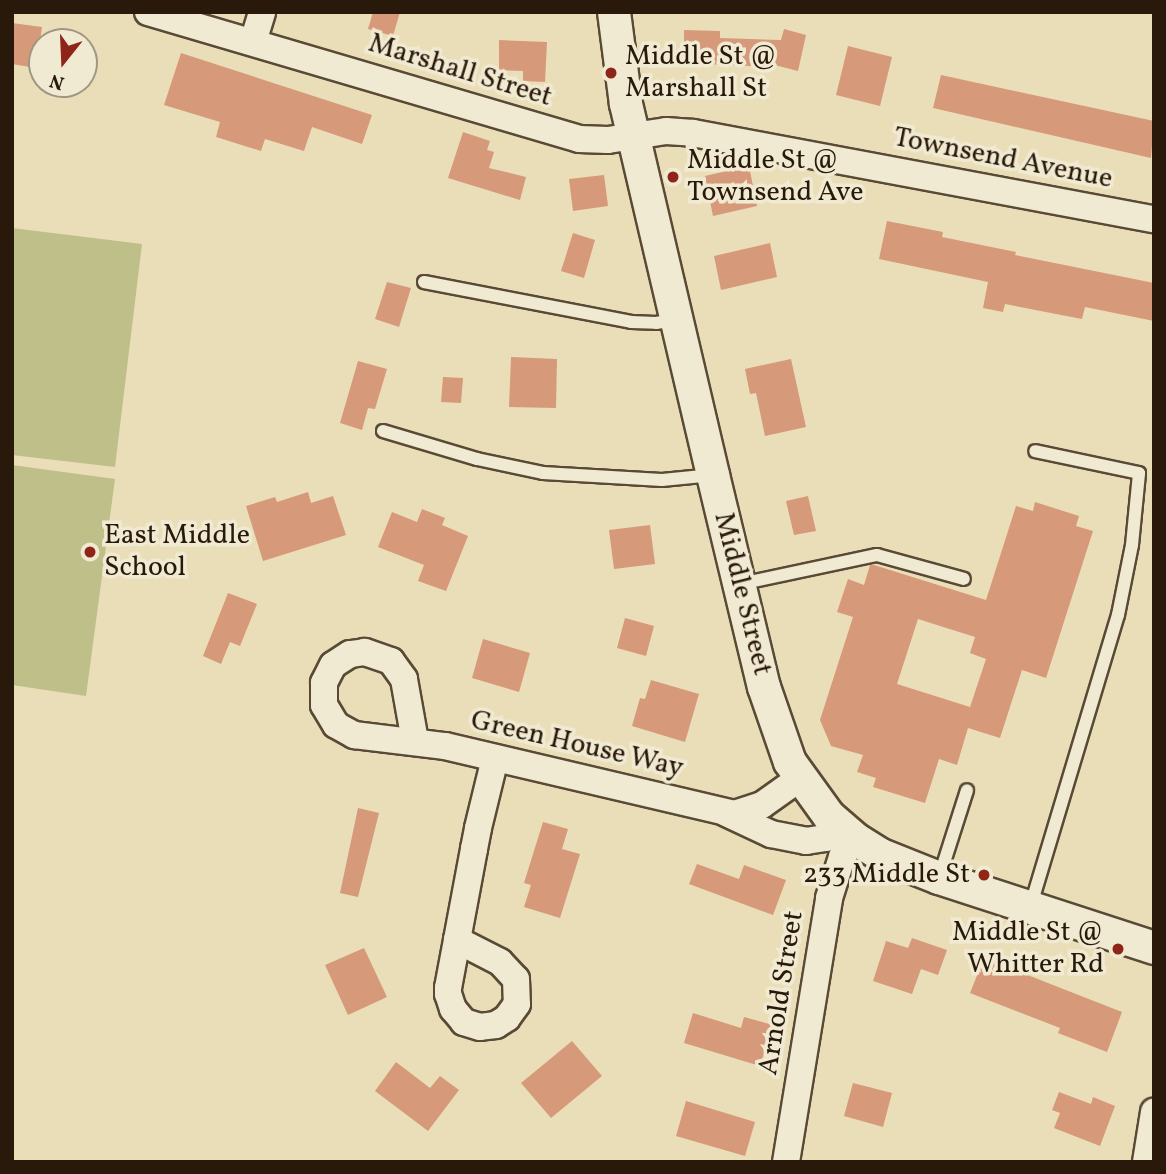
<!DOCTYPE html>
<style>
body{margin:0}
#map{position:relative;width:1166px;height:1174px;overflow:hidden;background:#eadeb9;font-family:Vollkorn,serif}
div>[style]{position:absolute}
.green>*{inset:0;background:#bfbf8a}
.building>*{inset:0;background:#d69979}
.roads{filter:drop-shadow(2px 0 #594a36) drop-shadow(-2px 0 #594a36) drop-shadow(0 2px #594a36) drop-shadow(0 -2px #594a36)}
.service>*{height:12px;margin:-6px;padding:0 6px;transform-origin:6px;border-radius:6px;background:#f1ead2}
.minor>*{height:26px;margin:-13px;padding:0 13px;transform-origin:13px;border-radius:13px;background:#f1ead2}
.tertiary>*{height:32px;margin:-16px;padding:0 16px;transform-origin:16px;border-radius:16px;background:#f1ead2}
.dots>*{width:19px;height:19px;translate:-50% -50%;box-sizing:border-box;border:4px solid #f1ead2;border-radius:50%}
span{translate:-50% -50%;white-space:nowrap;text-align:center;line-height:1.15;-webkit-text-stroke:7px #f1ead2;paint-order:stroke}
.poi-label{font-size:28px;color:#29190b}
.left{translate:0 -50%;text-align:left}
.right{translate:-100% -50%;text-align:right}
.street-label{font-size:28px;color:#29190b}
.frame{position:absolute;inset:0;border:14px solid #29190b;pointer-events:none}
.north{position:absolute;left:28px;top:28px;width:70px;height:70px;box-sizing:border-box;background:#f1ead2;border:2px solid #a19682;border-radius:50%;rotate:198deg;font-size:19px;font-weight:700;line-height:28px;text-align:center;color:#29190b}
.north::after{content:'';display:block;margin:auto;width:24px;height:32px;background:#8f2418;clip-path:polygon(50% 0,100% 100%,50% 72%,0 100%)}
</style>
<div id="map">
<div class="green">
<i style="clip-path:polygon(12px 228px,142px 244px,115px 467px,12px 455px)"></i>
<i style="clip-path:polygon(12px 465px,115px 479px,86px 696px,12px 685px)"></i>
</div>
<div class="building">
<i style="clip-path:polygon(373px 12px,400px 12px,393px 36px,368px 29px)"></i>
<i style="clip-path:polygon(12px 23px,42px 27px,36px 68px,12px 64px)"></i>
<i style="clip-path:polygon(784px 29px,806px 35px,798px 71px,751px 59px,751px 66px,684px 63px,684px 30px,720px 31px,720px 38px,781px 40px)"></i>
<i style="clip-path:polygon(499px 40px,547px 42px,545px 82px,523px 81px,523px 71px,499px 70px)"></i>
<i style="clip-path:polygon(848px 46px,892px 57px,880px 106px,836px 95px)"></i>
<i style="clip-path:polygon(181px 53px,372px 115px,362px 144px,312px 127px,304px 151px,265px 139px,261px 151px,216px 137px,220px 122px,164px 105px)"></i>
<i style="clip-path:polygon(941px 75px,1154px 121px,1151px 158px,933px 108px)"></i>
<i style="clip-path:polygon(463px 132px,490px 141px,487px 150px,494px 152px,489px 168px,526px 177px,520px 200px,448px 178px)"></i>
<i style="clip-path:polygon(749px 166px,757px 206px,713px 216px,705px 176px)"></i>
<i style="clip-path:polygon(604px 175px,608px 206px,573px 211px,569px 179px)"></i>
<i style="clip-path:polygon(887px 221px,943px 232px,942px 237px,1016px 252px,1015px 255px,1154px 283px,1154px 321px,1085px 307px,1082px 319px,1005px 304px,1003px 312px,983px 308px,988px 282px,879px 259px)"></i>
<i style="clip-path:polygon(573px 233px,595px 240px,584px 278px,561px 271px)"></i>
<i style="clip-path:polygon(770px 243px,777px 277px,721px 290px,714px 256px)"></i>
<i style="clip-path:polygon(387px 282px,411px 288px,399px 327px,375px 319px)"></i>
<i style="clip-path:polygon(511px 357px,557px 359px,556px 408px,509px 407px)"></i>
<i style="clip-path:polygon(791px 359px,806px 427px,765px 436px,756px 393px,750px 394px,745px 369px)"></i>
<i style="clip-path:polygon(358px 361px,387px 369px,375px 409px,368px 408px,362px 430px,340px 423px)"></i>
<i style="clip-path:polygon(443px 377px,463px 378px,461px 403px,441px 402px)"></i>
<i style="clip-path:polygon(308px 492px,311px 503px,333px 496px,346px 535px,263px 561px,246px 506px,275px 497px,277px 502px)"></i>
<i style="clip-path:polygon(808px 496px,816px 531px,794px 535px,786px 501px)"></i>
<i style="clip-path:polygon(evenodd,1035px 502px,1079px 516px,1076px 526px,1093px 531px,1046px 678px,1022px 670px,1000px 738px,968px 728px,957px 765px,939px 759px,925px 803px,873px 787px,876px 778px,857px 772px,863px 755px,831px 746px,820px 720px,853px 617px,837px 612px,848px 579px,864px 585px,870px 565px,874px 565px,986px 600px,1016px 506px,1033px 511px,1035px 502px,918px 619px,975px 637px,970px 653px,986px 659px,970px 707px,897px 684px,918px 619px)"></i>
<i style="clip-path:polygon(422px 509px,445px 518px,442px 525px,468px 536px,446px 591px,418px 581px,424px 565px,378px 547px,392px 512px,417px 522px)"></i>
<i style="clip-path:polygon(650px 525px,655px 564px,614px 569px,609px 530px)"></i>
<i style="clip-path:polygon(228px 593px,257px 604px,240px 646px,230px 642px,221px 664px,203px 656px)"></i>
<i style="clip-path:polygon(625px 618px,654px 626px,646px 656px,617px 648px)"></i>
<i style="clip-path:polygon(483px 639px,530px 653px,519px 692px,472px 678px)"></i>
<i style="clip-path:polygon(651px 680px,699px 694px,685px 742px,632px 726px,640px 698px,645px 699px)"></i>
<i style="clip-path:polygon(358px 808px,379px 813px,358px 897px,340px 893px)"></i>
<i style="clip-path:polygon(543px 822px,568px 829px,562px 849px,580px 854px,560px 918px,524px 907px,531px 885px,524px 883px)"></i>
<i style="clip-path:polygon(697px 864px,739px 879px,744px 865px,786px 880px,773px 915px,689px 884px)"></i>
<i style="clip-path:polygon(912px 938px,947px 950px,938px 975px,921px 969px,912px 994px,873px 981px,886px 941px,908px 948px)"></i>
<i style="clip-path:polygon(364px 948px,387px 997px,348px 1015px,325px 965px)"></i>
<i style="clip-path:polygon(984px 958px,1122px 1012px,1107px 1052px,1058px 1033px,1060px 1028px,970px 993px)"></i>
<i style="clip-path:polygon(693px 1013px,741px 1028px,744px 1017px,773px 1025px,760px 1066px,684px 1043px)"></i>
<i style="clip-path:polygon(572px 1041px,602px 1076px,551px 1118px,521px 1083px)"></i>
<i style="clip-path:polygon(396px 1062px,430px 1088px,440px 1076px,459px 1090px,428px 1131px,375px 1091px)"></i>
<i style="clip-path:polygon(853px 1083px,892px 1093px,883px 1127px,844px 1116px)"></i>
<i style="clip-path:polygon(1059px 1092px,1091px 1104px,1093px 1097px,1115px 1106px,1100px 1146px,1054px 1128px,1060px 1113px,1052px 1110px)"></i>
<i style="clip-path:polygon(686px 1101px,755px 1122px,745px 1156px,676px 1136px)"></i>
</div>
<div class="roads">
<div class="service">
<i style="left:424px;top:282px;width:211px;rotate:10.9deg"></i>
<i style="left:631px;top:322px;width:25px;rotate:2deg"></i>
<i style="left:656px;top:323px;width:19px;rotate:-9deg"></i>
<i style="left:383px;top:431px;width:98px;rotate:16.6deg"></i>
<i style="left:477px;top:459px;width:67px;rotate:12deg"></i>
<i style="left:543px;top:473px;width:119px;rotate:3.4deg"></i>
<i style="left:662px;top:480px;width:51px;rotate:-5.6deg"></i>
<i style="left:740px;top:584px;width:140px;rotate:-12deg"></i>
<i style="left:877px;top:555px;width:90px;rotate:15.4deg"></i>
<i style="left:939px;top:878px;width:92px;rotate:-72.3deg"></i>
<i style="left:1030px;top:908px;width:306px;rotate:-73.3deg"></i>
<i style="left:1118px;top:615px;width:71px;rotate:-78.7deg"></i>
<i style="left:1132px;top:545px;width:72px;rotate:-84.4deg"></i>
<i style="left:1139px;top:473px;width:106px;rotate:-168.1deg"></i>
</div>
<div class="minor">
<i style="left:148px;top:12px;width:449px;rotate:16.4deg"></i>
<i style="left:579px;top:139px;width:29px;rotate:2deg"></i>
<i style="left:608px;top:140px;width:59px;rotate:-8.8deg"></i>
<i style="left:666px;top:131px;width:27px;rotate:4deg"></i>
<i style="left:693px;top:133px;width:469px;rotate:10.6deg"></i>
<i style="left:253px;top:42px;width:31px;rotate:-73deg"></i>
<i style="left:415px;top:741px;width:63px;rotate:-100.1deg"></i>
<i style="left:404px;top:679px;width:22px;rotate:-126deg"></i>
<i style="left:391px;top:661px;width:28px;rotate:-161deg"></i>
<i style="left:365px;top:652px;width:15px;rotate:172deg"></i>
<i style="left:350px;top:654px;width:20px;rotate:147deg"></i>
<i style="left:333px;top:665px;width:20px;rotate:117deg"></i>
<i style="left:324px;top:683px;width:22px;rotate:90deg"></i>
<i style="left:324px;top:705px;width:23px;rotate:59deg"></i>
<i style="left:336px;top:725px;width:21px;rotate:29deg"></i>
<i style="left:354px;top:735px;width:92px;rotate:6.9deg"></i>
<i style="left:445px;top:746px;width:297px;rotate:13.2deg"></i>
<i style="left:734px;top:814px;width:29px;rotate:-18deg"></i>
<i style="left:762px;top:805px;width:47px;rotate:-35.4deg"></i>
<i style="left:726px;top:813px;width:50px;rotate:25deg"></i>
<i style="left:771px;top:834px;width:36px;rotate:11deg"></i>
<i style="left:806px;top:841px;width:20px;rotate:-9deg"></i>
<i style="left:826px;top:838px;width:18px;rotate:-34deg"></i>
<i style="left:457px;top:940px;width:48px;rotate:27.1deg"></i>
<i style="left:500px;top:962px;width:23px;rotate:47deg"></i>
<i style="left:516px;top:979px;width:25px;rotate:88deg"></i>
<i style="left:517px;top:1004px;width:17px;rotate:126deg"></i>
<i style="left:507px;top:1018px;width:13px;rotate:148deg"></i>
<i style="left:496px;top:1025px;width:16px;rotate:173deg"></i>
<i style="left:480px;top:1027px;width:17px;rotate:-163deg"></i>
<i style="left:464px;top:1022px;width:17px;rotate:-130deg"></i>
<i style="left:453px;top:1009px;width:16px;rotate:-108deg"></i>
<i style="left:448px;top:994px;width:6px;rotate:-90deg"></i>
<i style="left:448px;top:988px;width:49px;rotate:-79.4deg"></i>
<i style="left:457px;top:940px;width:93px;rotate:-79.4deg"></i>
<i style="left:474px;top:849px;width:21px;rotate:-79deg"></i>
<i style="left:478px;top:828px;width:72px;rotate:-76.3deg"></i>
<i style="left:786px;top:1162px;width:267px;rotate:-80.7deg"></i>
<i style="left:829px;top:898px;width:43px;rotate:-72.4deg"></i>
<i style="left:842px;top:857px;width:22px;rotate:-58deg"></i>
<i style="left:1146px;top:1162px;width:51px;rotate:-80.9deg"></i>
</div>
<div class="tertiary">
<i style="left:614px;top:12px;width:93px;rotate:82.6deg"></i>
<i style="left:626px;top:104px;width:381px;rotate:76.8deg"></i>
<i style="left:713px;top:475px;width:218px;rotate:76.5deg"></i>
<i style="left:764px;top:687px;width:79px;rotate:70.9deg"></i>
<i style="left:790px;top:762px;width:67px;rotate:54.2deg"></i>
<i style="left:829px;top:816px;width:33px;rotate:41deg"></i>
<i style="left:854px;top:838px;width:32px;rotate:32deg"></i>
<i style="left:881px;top:855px;width:62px;rotate:21.6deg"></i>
<i style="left:939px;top:878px;width:226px;rotate:18deg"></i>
</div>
</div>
<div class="dots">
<i style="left:611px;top:73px;background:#8f2418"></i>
<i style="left:673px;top:177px;background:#8f2418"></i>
<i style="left:90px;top:552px;background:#8f2418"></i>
<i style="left:984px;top:875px;background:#8f2418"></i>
<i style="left:1118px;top:949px;background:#8f2418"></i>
</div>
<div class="poi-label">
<span class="left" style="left:625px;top:73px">Middle St @<br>Marshall St</span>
<span class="left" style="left:687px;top:177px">Middle St @<br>Townsend Ave</span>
<span class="left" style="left:104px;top:552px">East Middle<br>School</span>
<span class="right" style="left:970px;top:875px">233 Middle St</span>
<span class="right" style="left:1104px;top:949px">Middle St @<br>Whitter Rd</span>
</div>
<div class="street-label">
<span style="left:460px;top:71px;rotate:17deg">Marshall Street</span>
<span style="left:1003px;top:159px;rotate:11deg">Townsend Avenue</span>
<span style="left:742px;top:594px;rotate:76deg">Middle Street</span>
<span style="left:577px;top:745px;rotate:13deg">Green House Way</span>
<span style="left:782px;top:993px;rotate:-81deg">Arnold Street</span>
</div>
<div class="frame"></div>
<div class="north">N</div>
</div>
